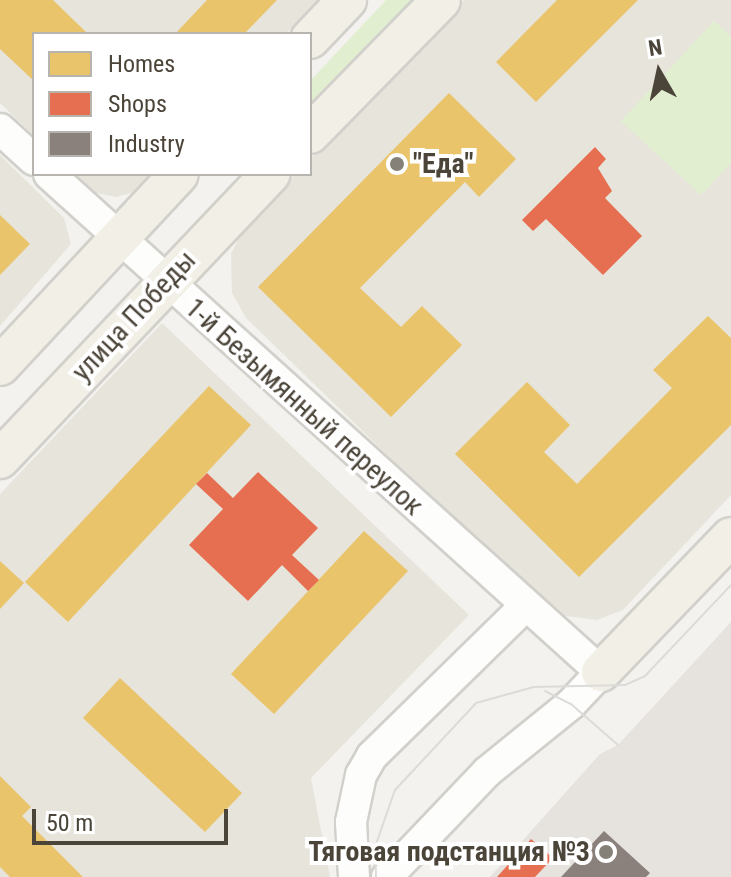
<!DOCTYPE html>
<meta charset="utf-8">
<style>
body{margin:0}
#map{position:relative;width:731px;height:877px;overflow:hidden;background:#f4f2ee;font-family:"Roboto Condensed",sans-serif}
div>[style]{position:absolute}
.residential>*{inset:0;background:#e7e4dc}
.industrial>*{inset:0;background:#e6e2de}
.green>*{inset:0;background:#e1eecf}
.homes>*{inset:0;background:#e9c46a}
.shops>*{inset:0;background:#e76f51}
.industry>*{inset:0;background:#8a817c}
.roads{filter:drop-shadow(2px 0 #d2d0cb) drop-shadow(-2px 0 #d2d0cb) drop-shadow(0 2px #d2d0cb) drop-shadow(0 -2px #d2d0cb)}
.minor>*{height:30px;margin:-15px;padding:0 15px;transform-origin:15px;border-radius:15px;background:#fdfdfc}
.major>*{height:38px;margin:-19px;padding:0 19px;transform-origin:19px;border-radius:19px;background:#f2efe6}
.tram>*{height:2px;margin:-1px;padding:0 1px;transform-origin:1px;border-radius:1px;background:#dbdbda}
.dots>*{width:22px;height:22px;translate:-50% -50%;box-sizing:border-box;border:4px solid #fff;border-radius:50%}
span{translate:-50% -50%;white-space:nowrap;text-align:center;line-height:1.15;-webkit-text-stroke:8px #fff;paint-order:stroke}
.poi-label{font-size:28px;color:#4b4439;font-weight:700}
.left{translate:0 -50%;text-align:left}
.right{translate:-100% -50%;text-align:right}
.street-label{font-size:28px;color:#4b4439}
.legend{position:absolute;left:32px;top:32px;width:280px;height:144px;box-sizing:border-box;background:#fff;border:2px solid #b7b4b0;margin:0;padding:10px 14px;list-style:none;font-size:24px;color:#4b4439}
.legend li{display:flex;align-items:center;gap:16px;height:40px}
.legend b{width:40px;border:2px solid #b7b4b0}
.north{position:absolute;left:619px;top:32px;width:80px;height:80px;-webkit-text-stroke:6px #fff;paint-order:stroke;rotate:351deg;font-size:22px;font-weight:700;line-height:32px;text-align:center;color:#4b4439}
.north::after{content:'';display:block;margin:auto;width:28px;height:36px;background:#4b4439;clip-path:polygon(50% 0,100% 100%,50% 72%,0 100%)}
.scale{position:absolute;left:32px;top:809px;width:196px;height:36px;box-sizing:border-box;border:4px solid #4b4439;border-top:0;padding-left:10px;font-size:24px;line-height:28px;white-space:nowrap;color:#4b4439;-webkit-text-stroke:6px #fff;paint-order:stroke}
</style>
<div id="map">
<div class="residential">
<i style="clip-path:polygon(0 0,318px 0,286px 34px,34px 34px,34px 136px,0 103px)"></i>
<i style="clip-path:polygon(464px 0,731px 0,731px 495px,623px 610px,597px 620px,551px 614px,246px 318px,232px 293px,231px 254px,244px 227px,296px 174px,310px 174px,310px 159px)"></i>
<i style="clip-path:polygon(0 155px,64px 218px,71px 244px,0 326px)"></i>
<i style="clip-path:polygon(74px 174px,152px 174px,131px 193px,116px 197px,96px 193px)"></i>
<i style="clip-path:polygon(162px 323px,469px 615px,311px 778px,330px 877px,0 877px,0 494px)"></i>
</div>
<div class="industrial">
<i style="clip-path:polygon(731px 622px,731px 877px,490px 877px,600px 754px,618px 745px)"></i>
</div>
<div class="green">
<i style="clip-path:polygon(386px 0,411px 0,310px 106px,310px 81px)"></i>
<i style="clip-path:polygon(714px 21px,731px 36px,731px 163px,701px 195px,621px 121px)"></i>
</div>
<div class="homes">
<i style="clip-path:polygon(0 0,53px 0,88px 34px,34px 34px,34px 81px,0 49px)"></i>
<i style="clip-path:polygon(207px 0,277px 0,244px 34px,175px 34px)"></i>
<i style="clip-path:polygon(557px 0,638px 0,536px 102px,496px 62px)"></i>
<i style="clip-path:polygon(449px 93px,516px 159px,479px 197px,465px 182px,360px 288px,401px 327px,422px 306px,462px 345px,391px 417px,258px 287px)"></i>
<i style="clip-path:polygon(0 215px,30px 244px,0 275px)"></i>
<i style="clip-path:polygon(708px 316px,731px 338px,731px 425px,579px 577px,455px 454px,527px 382px,570px 425px,544px 452px,577px 484px,672px 388px,653px 370px)"></i>
<i style="clip-path:polygon(209px 386px,251px 425px,68px 622px,25px 582px)"></i>
<i style="clip-path:polygon(364px 531px,408px 571px,274px 714px,231px 674px)"></i>
<i style="clip-path:polygon(0 561px,24px 583px,0 609px)"></i>
<i style="clip-path:polygon(120px 678px,242px 793px,205px 832px,83px 718px)"></i>
<i style="clip-path:polygon(0 776px,31px 807px,22px 816px,83px 877px,10px 877px,0 867px)"></i>
</div>
<div class="shops">
<i style="clip-path:polygon(595px 147px,606px 159px,598px 168px,612px 191px,605px 198px,642px 236px,603px 275px,546px 219px,533px 231px,522px 220px)"></i>
<i style="clip-path:polygon(258px 472px,318px 528px,292px 555px,319px 580px,308px 591px,282px 565px,248px 601px,189px 545px,223px 509px,196px 484px,207px 473px,233px 498px)"></i>
<i style="clip-path:polygon(531px 839px,553px 858px,535px 877px,497px 877px)"></i>
</div>
<div class="industry">
<i style="clip-path:polygon(604px 831px,650px 873px,646px 877px,561px 877px)"></i>
</div>
<div class="roads">
<div class="minor">
<i style="left:0;top:129px;width:46px;rotate:42.4deg"></i>
<i style="left:49px;top:174px;width:743px;rotate:42.06deg"></i>
<i style="left:601px;top:672px;width:44px;rotate:133.2deg"></i>
<i style="left:571px;top:704px;width:108px;rotate:141deg"></i>
<i style="left:487px;top:772px;width:145px;rotate:133.6deg"></i>
<i style="left:354px;top:877px;width:55px;rotate:-93.1deg"></i>
<i style="left:351px;top:822px;width:48px;rotate:-78deg"></i>
<i style="left:361px;top:775px;width:22px;rotate:-60deg"></i>
<i style="left:372px;top:756px;width:213px;rotate:-44.4deg"></i>
</div>
<div class="major">
<i style="left:310px;top:39px;width:54px;rotate:-46.5deg"></i>
<i style="left:310px;top:134px;width:187px;rotate:-45.6deg"></i>
<i style="left:0;top:366px;width:262px;rotate:-47deg"></i>
<i style="left:0;top:459px;width:393px;rotate:-46.5deg"></i>
<i style="left:601px;top:672px;width:187px;rotate:-46.1deg"></i>
</div>
</div>
<div class="tram">
<i style="left:545px;top:691px;width:29px;rotate:27deg"></i>
<i style="left:571px;top:704px;width:62px;rotate:41.1deg"></i>
<i style="left:376px;top:877px;width:30px;rotate:-92deg"></i>
<i style="left:375px;top:847px;width:60px;rotate:-70.7deg"></i>
<i style="left:395px;top:790px;width:119px;rotate:-47deg"></i>
<i style="left:476px;top:703px;width:60px;rotate:-15.4deg"></i>
<i style="left:534px;top:687px;width:91px;rotate:-1.3deg"></i>
<i style="left:625px;top:685px;width:22px;rotate:-24deg"></i>
<i style="left:645px;top:676px;width:125px;rotate:-46.6deg"></i>
</div>
<div class="dots">
<i style="left:397px;top:164px;background:#868178"></i>
<i style="left:606px;top:852px;background:#868178"></i>
</div>
<div class="poi-label">
<span class="left" style="left:413px;top:164px">"Еда"</span>
<span class="right" style="left:590px;top:852px">Тяговая подстанция №3</span>
</div>
<div class="street-label">
<span style="left:134px;top:316px;rotate:-47deg">улица Победы</span>
<span style="left:304px;top:407px;rotate:42deg">1-й Безымянный переулок</span>
</div>
<ul class="legend">
<li><b style="height:22px;background:#e9c46a"></b>Homes</li>
<li><b style="height:22px;background:#e76f51"></b>Shops</li>
<li><b style="height:22px;background:#8a817c"></b>Industry</li>
</ul>
<div class="north">N</div>
<div class="scale">50 m</div>
</div>
